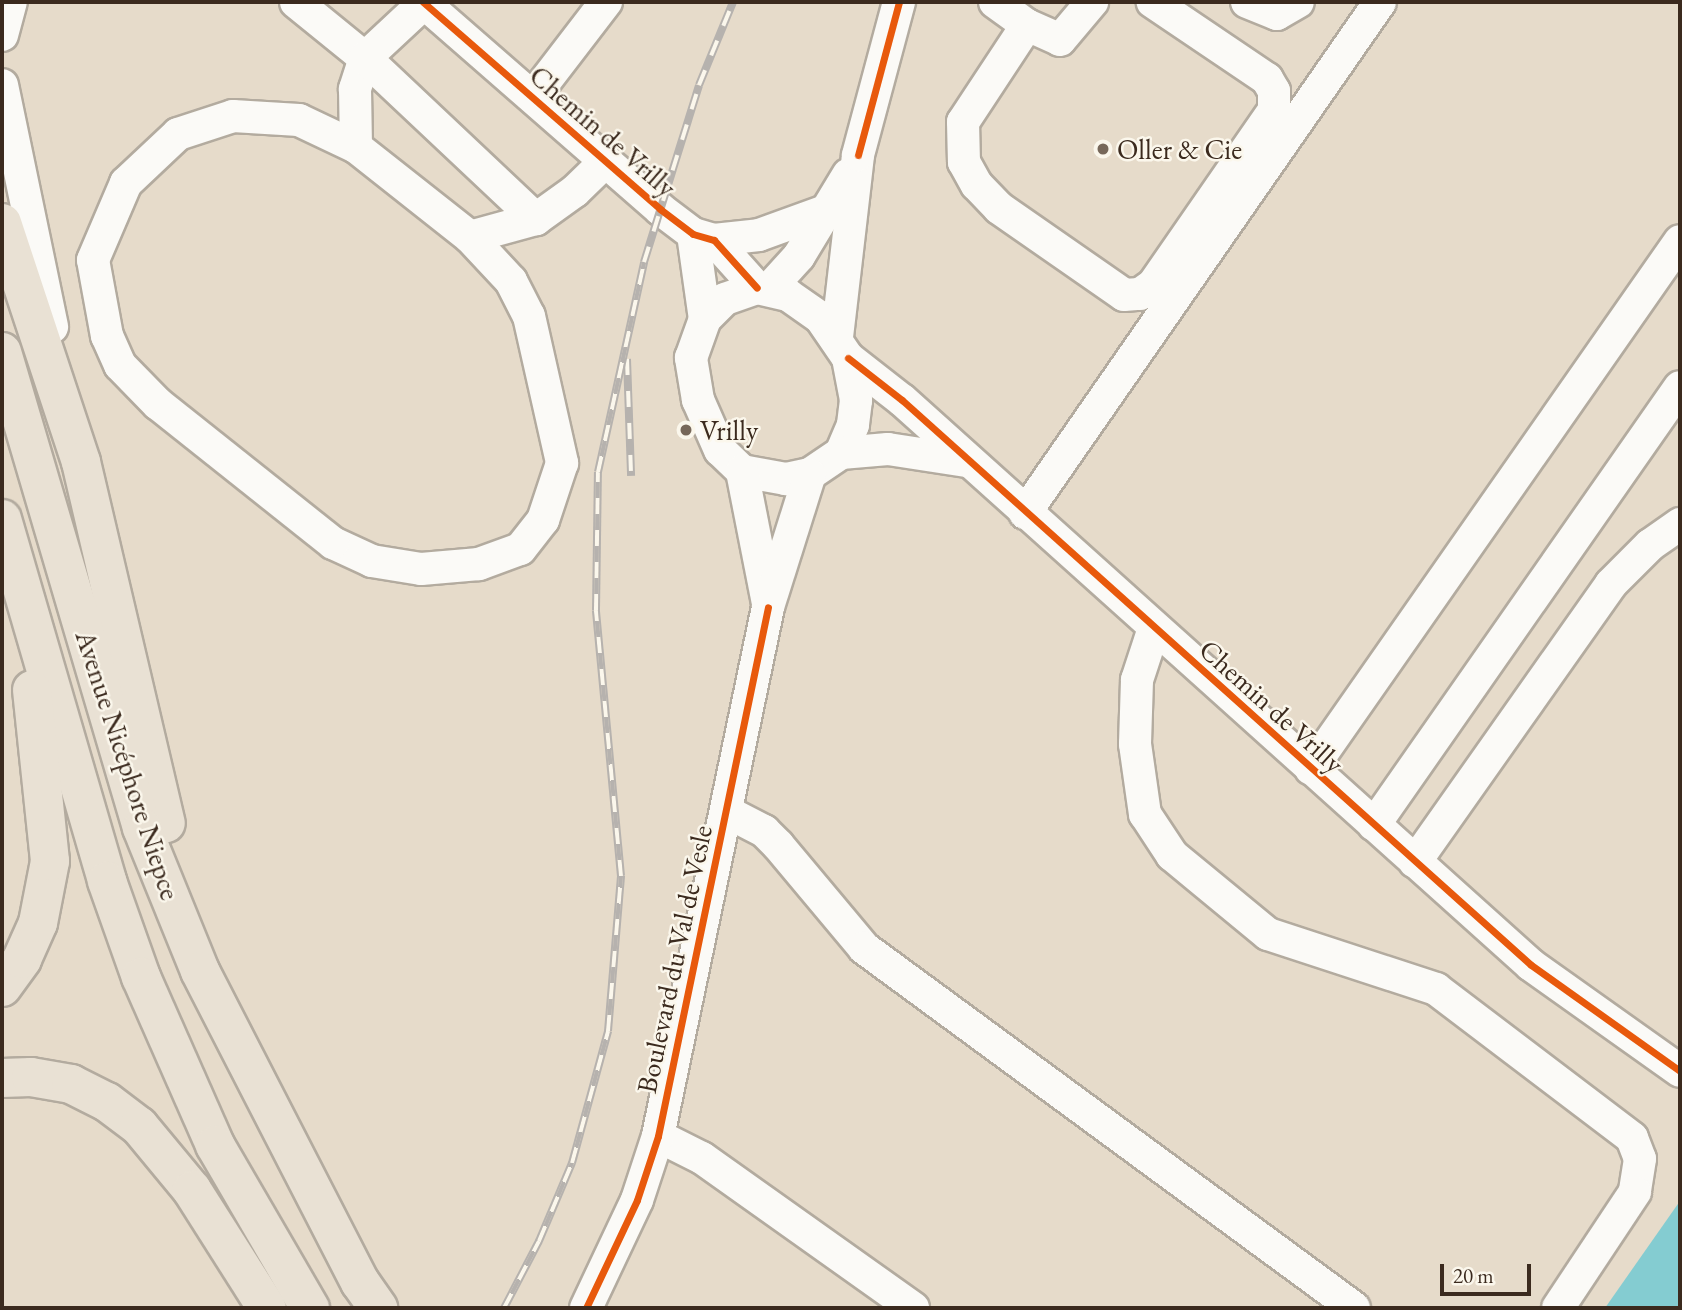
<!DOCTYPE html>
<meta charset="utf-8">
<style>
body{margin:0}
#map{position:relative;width:1682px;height:1310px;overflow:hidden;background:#e6dbca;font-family:"EB Garamond",serif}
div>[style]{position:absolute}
.water>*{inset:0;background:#84ccd1}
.roads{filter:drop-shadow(2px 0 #b3ab9f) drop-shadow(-2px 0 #b3ab9f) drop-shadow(0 2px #b3ab9f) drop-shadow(0 -2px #b3ab9f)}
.minor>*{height:32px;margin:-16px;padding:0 16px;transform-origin:16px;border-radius:16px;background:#fbfaf7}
.highway>*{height:38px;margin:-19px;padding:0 19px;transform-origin:19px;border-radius:19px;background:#e9e1d4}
.rail>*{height:8px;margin-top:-4px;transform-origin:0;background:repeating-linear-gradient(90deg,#fbf7ec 0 16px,#b6b2ae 0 32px);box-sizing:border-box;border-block:2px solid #b6b2ae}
.cycleway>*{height:7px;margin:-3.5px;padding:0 3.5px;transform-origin:3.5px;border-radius:3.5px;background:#e8590c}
.dots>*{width:19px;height:19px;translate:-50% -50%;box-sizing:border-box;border:4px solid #fbf7ec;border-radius:50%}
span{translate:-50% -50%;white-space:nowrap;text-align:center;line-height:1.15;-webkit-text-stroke:5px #fbf7ec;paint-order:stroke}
.street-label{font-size:28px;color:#3b2a1e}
.poi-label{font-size:28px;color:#3b2a1e}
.left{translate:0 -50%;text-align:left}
.frame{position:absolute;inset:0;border:4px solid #3b2a1e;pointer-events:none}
.scale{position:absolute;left:1440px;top:1264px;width:91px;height:32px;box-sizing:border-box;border:4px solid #3b2a1e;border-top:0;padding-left:9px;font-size:21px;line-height:24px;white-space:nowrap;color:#3b2a1e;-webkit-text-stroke:5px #fbf7ec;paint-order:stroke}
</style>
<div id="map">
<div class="water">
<i style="clip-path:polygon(1680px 1201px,1680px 1308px,1605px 1308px)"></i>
</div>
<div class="roads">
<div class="minor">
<i style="left:296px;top:2px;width:89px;rotate:39.1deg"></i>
<i style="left:365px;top:58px;width:33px;rotate:108deg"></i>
<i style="left:355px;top:89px;width:58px;rotate:89deg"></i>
<i style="left:423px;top:2px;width:315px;rotate:41.1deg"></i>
<i style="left:660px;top:209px;width:41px;rotate:37.1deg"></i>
<i style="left:693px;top:234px;width:22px;rotate:16deg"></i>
<i style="left:714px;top:240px;width:64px;rotate:48.1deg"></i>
<i style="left:995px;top:2px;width:39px;rotate:36deg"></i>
<i style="left:1027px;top:25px;width:36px;rotate:24deg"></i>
<i style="left:1060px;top:40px;width:50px;rotate:-49.9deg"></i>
<i style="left:1247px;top:2px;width:32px;rotate:22deg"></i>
<i style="left:1277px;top:14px;width:24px;rotate:-30deg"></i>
<i style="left:424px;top:3px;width:81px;rotate:137deg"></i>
<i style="left:365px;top:58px;width:235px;rotate:43.3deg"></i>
<i style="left:1027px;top:25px;width:116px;rotate:123.4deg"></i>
<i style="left:963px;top:122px;width:40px;rotate:88.6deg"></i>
<i style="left:964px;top:162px;width:26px;rotate:61deg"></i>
<i style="left:977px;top:185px;width:32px;rotate:46deg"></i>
<i style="left:999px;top:208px;width:152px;rotate:34.8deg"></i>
<i style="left:1124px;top:295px;width:16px;rotate:-4deg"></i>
<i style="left:1140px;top:294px;width:16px;rotate:-35deg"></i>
<i style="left:1153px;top:285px;width:213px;rotate:-55.3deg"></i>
<i style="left:1274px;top:110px;width:19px;rotate:-90deg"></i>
<i style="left:1274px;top:91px;width:14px;rotate:-120deg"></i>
<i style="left:1267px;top:79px;width:138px;rotate:-146deg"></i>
<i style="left:2px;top:35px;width:34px;rotate:-75deg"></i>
<i style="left:2px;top:85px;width:247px;rotate:78.3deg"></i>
<i style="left:533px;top:97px;width:120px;rotate:-52.5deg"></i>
<i style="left:693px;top:234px;width:86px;rotate:82deg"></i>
<i style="left:470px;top:237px;width:60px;rotate:47deg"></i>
<i style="left:511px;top:281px;width:39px;rotate:63deg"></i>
<i style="left:529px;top:316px;width:151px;rotate:77.3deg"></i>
<i style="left:562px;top:463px;width:60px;rotate:108.4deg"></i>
<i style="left:543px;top:520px;width:37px;rotate:128deg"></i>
<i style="left:520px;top:549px;width:44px;rotate:159.9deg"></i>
<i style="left:479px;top:564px;width:58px;rotate:175.1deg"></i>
<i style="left:421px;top:569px;width:50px;rotate:-170.7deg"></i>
<i style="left:372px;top:561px;width:43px;rotate:-155.2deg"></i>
<i style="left:333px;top:543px;width:223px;rotate:-141.5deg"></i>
<i style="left:158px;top:404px;width:54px;rotate:-134.3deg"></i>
<i style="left:120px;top:365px;width:32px;rotate:-114deg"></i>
<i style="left:107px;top:336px;width:77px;rotate:-100.4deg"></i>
<i style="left:93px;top:260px;width:84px;rotate:-66.8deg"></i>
<i style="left:126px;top:183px;width:71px;rotate:-43.3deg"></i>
<i style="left:178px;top:134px;width:58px;rotate:-18.1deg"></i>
<i style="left:233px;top:116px;width:66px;rotate:3.5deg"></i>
<i style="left:299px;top:120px;width:63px;rotate:25.3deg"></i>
<i style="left:356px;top:147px;width:145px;rotate:38.3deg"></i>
<i style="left:470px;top:237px;width:68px;rotate:-15.3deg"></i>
<i style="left:536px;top:219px;width:48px;rotate:-35.7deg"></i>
<i style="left:575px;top:191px;width:43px;rotate:-44.1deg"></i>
<i style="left:714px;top:240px;width:45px;rotate:-6.3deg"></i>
<i style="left:759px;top:235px;width:77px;rotate:-19.9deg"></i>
<i style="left:757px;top:288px;width:32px;rotate:13deg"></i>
<i style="left:788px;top:295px;width:39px;rotate:35deg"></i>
<i style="left:820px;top:317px;width:50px;rotate:55.7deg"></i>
<i style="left:848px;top:358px;width:43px;rotate:79.2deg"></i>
<i style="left:856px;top:400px;width:25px;rotate:97deg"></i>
<i style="left:853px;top:425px;width:30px;rotate:113deg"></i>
<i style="left:841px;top:453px;width:37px;rotate:146deg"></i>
<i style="left:810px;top:474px;width:25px;rotate:168deg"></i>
<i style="left:786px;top:479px;width:45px;rotate:-169.7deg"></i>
<i style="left:742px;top:471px;width:30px;rotate:-136deg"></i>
<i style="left:720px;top:450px;width:55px;rotate:-113.7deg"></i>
<i style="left:698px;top:400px;width:43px;rotate:-99.5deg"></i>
<i style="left:691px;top:358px;width:41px;rotate:-70.3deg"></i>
<i style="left:705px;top:319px;width:28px;rotate:-45deg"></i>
<i style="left:725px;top:299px;width:34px;rotate:-19deg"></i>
<i style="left:770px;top:288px;width:43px;rotate:-47.8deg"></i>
<i style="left:799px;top:256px;width:95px;rotate:-58.8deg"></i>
<i style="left:837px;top:337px;width:183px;rotate:-83.4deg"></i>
<i style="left:858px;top:155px;width:158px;rotate:-75deg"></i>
<i style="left:848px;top:358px;width:68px;rotate:37.9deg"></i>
<i style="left:902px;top:400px;width:845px;rotate:41.93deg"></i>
<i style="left:1531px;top:965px;width:183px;rotate:35.4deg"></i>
<i style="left:841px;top:453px;width:47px;rotate:-4.9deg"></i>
<i style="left:888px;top:449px;width:79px;rotate:8.7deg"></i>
<i style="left:742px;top:471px;width:136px;rotate:78.9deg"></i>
<i style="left:1025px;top:513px;width:622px;rotate:-55.21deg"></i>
<i style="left:1154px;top:628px;width:55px;rotate:108.1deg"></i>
<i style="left:1137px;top:680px;width:64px;rotate:91.8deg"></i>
<i style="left:1135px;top:744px;width:71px;rotate:81.9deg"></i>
<i style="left:1145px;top:814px;width:49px;rotate:56.6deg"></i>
<i style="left:1172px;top:855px;width:124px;rotate:39.5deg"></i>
<i style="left:1268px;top:934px;width:177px;rotate:18.1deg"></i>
<i style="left:1436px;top:989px;width:246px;rotate:37.2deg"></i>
<i style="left:1632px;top:1138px;width:22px;rotate:69deg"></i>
<i style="left:1640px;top:1159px;width:33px;rotate:99deg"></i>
<i style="left:1635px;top:1192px;width:139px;rotate:123.6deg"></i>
<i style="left:1311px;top:769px;width:644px;rotate:-55.05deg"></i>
<i style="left:727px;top:812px;width:42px;rotate:27.2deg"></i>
<i style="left:764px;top:831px;width:20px;rotate:45deg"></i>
<i style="left:778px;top:845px;width:134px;rotate:50.1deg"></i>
<i style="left:864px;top:948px;width:608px;rotate:36.3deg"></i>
<i style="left:1374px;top:825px;width:534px;rotate:-55.06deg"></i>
<i style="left:1415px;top:862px;width:340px;rotate:-54.8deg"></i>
<i style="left:1611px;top:584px;width:55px;rotate:-45deg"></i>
<i style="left:1650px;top:545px;width:37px;rotate:-35deg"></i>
<i style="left:658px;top:1136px;width:49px;rotate:26.6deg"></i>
<i style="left:702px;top:1158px;width:259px;rotate:35.4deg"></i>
<i style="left:586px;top:1308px;width:119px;rotate:-64.7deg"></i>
<i style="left:637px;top:1200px;width:67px;rotate:-71.8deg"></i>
<i style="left:658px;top:1136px;width:540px;rotate:-78.25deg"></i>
<i style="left:768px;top:607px;width:139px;rotate:-72.5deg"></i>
</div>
<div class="highway">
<i style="left:2px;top:223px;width:252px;rotate:71.7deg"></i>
<i style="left:81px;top:462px;width:371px;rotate:76.8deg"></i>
<i style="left:2px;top:352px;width:496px;rotate:73.6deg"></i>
<i style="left:142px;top:828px;width:154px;rotate:67.9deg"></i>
<i style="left:200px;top:971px;width:350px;rotate:62.8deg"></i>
<i style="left:360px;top:1282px;width:32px;rotate:55deg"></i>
<i style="left:2px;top:519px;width:377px;rotate:73.8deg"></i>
<i style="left:107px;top:881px;width:102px;rotate:70.5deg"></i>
<i style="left:141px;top:977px;width:184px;rotate:66.2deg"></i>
<i style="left:215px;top:1145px;width:189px;rotate:59.8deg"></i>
<i style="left:2px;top:987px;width:34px;rotate:-54deg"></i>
<i style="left:22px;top:959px;width:39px;rotate:-66deg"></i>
<i style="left:38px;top:923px;width:63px;rotate:-79deg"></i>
<i style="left:50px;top:861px;width:172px;rotate:-96deg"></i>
<i style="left:2px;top:1078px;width:29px;rotate:-2deg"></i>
<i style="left:31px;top:1077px;width:41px;rotate:9.9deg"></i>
<i style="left:71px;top:1084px;width:40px;rotate:26.6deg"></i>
<i style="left:107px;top:1102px;width:40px;rotate:37deg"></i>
<i style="left:139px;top:1126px;width:83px;rotate:50.4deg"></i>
<i style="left:192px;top:1190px;width:140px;rotate:57.6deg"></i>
</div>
</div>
<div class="rail">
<i style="left:627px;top:359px;width:117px;rotate:88deg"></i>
<i style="left:504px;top:1308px;width:76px;rotate:-62.4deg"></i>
<i style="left:539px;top:1241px;width:85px;rotate:-67.1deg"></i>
<i style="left:572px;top:1163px;width:137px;rotate:-74.7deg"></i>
<i style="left:608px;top:1031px;width:156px;rotate:-85.2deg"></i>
<i style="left:621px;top:876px;width:267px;rotate:-95.4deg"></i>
<i style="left:596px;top:610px;width:138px;rotate:-89.2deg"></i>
<i style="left:598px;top:472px;width:215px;rotate:-77.6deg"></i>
<i style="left:644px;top:262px;width:185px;rotate:-72.7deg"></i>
<i style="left:699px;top:85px;width:90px;rotate:-67.7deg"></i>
</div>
<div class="cycleway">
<i style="left:423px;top:2px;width:315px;rotate:41.1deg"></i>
<i style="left:660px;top:209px;width:41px;rotate:37.1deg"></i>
<i style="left:693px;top:234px;width:22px;rotate:16deg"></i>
<i style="left:714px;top:240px;width:64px;rotate:48.1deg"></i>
<i style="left:858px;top:155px;width:158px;rotate:-75deg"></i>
<i style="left:848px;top:358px;width:68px;rotate:37.9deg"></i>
<i style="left:902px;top:400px;width:845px;rotate:41.93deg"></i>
<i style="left:1531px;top:965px;width:183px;rotate:35.4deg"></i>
<i style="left:586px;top:1308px;width:119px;rotate:-64.7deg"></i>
<i style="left:637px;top:1200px;width:67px;rotate:-71.8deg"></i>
<i style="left:658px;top:1136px;width:540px;rotate:-78.25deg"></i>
</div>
<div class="dots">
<i style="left:1103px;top:149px;background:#77685a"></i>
<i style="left:686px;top:430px;background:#77685a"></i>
</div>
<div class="street-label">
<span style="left:603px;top:131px;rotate:41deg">Chemin de Vrilly</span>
<span style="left:1272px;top:706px;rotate:42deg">Chemin de Vrilly</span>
<span style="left:128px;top:765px;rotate:72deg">Avenue Nicéphore Niepce</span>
<span style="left:674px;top:959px;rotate:-78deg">Boulevard du Val de Vesle</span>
</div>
<div class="poi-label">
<span class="left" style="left:1117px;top:149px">Oller &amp; Cie</span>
<span class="left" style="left:700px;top:430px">Vrilly</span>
</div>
<div class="frame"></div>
<div class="scale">20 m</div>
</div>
